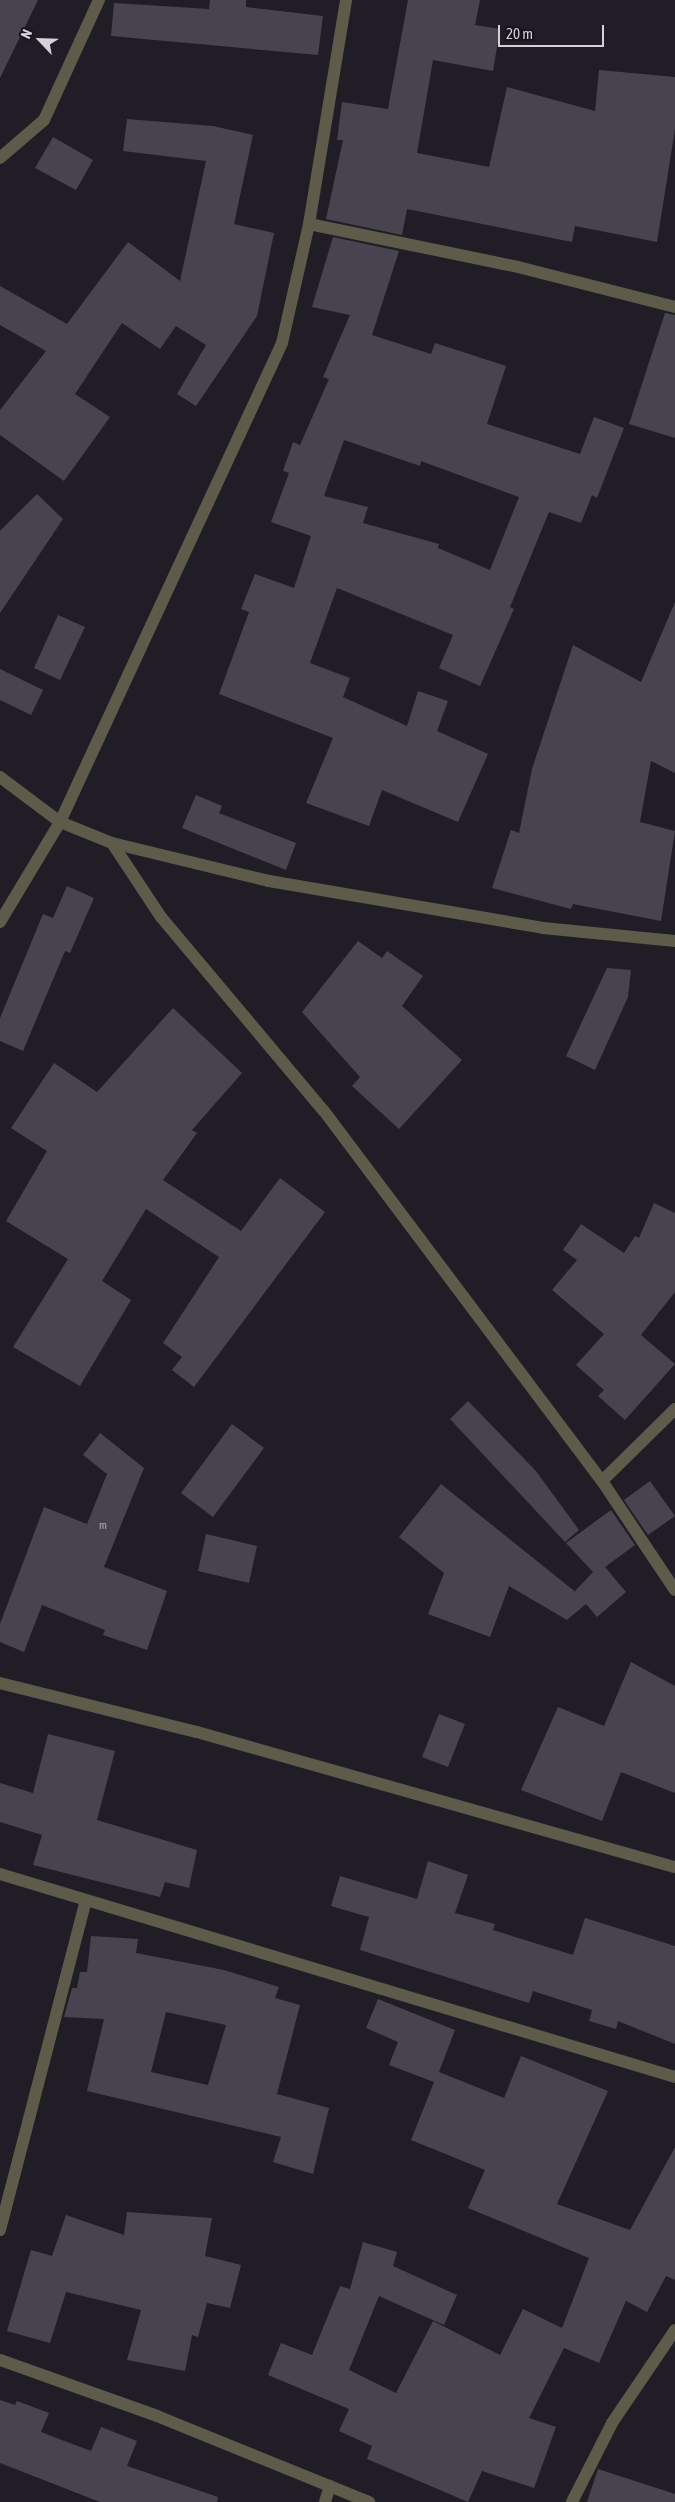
<!DOCTYPE html>
<style>
body{margin:0}
#map{position:relative;width:675px;height:2502px;overflow:hidden;background:#201d26;font-family:"Asap Condensed",sans-serif}
div>[style]{position:absolute}
.building>*{inset:0;background:#48444f}
.minor>*{height:12px;margin:-6px;padding:0 6px;transform-origin:6px;border-radius:6px;background:#5f5b4a}
span{translate:-50% -50%;white-space:nowrap;text-align:center;line-height:1.15;-webkit-text-stroke:4.5px #17141c;paint-order:stroke}
.number-label{font-size:11px;color:#b1aeb6}
.number-label span{-webkit-text-stroke-width:0}
.north{position:absolute;left:15px;top:15px;width:50px;height:50px;-webkit-text-stroke:4px #17141c;paint-order:stroke;rotate:294deg;font-size:14px;font-weight:700;line-height:20px;text-align:center;color:#d4d2d8}
.north::after{content:'';display:block;margin:auto;width:18px;height:22px;background:#d4d2d8;clip-path:polygon(50% 0,100% 100%,50% 72%,0 100%)}
.scale{position:absolute;left:498px;top:25px;width:106px;height:22px;box-sizing:border-box;border:2px solid #d4d2d8;border-top:0;padding-left:6px;font-size:15px;line-height:18px;white-space:nowrap;color:#d4d2d8;-webkit-text-stroke:4px #17141c;paint-order:stroke}
</style>
<div id="map">
<div class="building">
<i style="clip-path:polygon(0 0,38px 0,0 78px)"></i>
<i style="clip-path:polygon(210px 0,246px 0,246px 7px,323px 16px,318px 55px,111px 36px,114px 3px,209px 9px)"></i>
<i style="clip-path:polygon(408px 0,480px 0,475px 25px,500px 29px,493px 71px,433px 60px,417px 153px,489px 167px,507px 87px,595px 111px,599px 70px,675px 77px,675px 129px,657px 242px,575px 226px,572px 242px,407px 209px,402px 235px,326px 219px,343px 140px,337px 140px,342px 102px,388px 109px)"></i>
<i style="clip-path:polygon(127px 119px,213px 126px,253px 135px,234px 224px,274px 233px,257px 316px,196px 406px,177px 394px,206px 345px,176px 326px,160px 349px,122px 323px,75px 394px,110px 417px,64px 481px,0 435px,0 410px,46px 351px,0 325px,0 286px,67px 324px,128px 242px,180px 281px,206px 161px,123px 151px)"></i>
<i style="clip-path:polygon(53px 137px,93px 160px,76px 190px,35px 168px)"></i>
<i style="clip-path:polygon(evenodd,333px 237px,399px 251px,372px 335px,431px 354px,435px 343px,506px 366px,487px 424px,580px 454px,594px 417px,624px 428px,597px 498px,592px 495px,581px 523px,549px 512px,510px 607px,514px 609px,480px 686px,439px 668px,453px 635px,337px 588px,310px 663px,350px 678px,343px 697px,407px 726px,418px 691px,448px 701px,437px 731px,488px 754px,458px 822px,382px 790px,369px 826px,306px 803px,333px 738px,219px 694px,249px 612px,241px 609px,255px 574px,294px 588px,311px 536px,271px 522px,289px 473px,283px 471px,293px 442px,300px 445px,329px 379px,323px 377px,350px 315px,312px 307px,333px 237px,344px 440px,420px 466px,421px 461px,519px 497px,490px 570px,438px 548px,439px 544px,363px 523px,368px 507px,324px 496px,344px 440px)"></i>
<i style="clip-path:polygon(665px 313px,675px 315px,675px 438px,629px 424px)"></i>
<i style="clip-path:polygon(37px 494px,63px 519px,0 613px,0 531px)"></i>
<i style="clip-path:polygon(675px 602px,675px 773px,651px 761px,640px 822px,675px 831px,661px 921px,573px 904px,571px 909px,492px 888px,511px 830px,519px 833px,532px 769px,573px 645px,641px 682px)"></i>
<i style="clip-path:polygon(58px 615px,85px 627px,60px 680px,34px 668px)"></i>
<i style="clip-path:polygon(0 669px,43px 690px,31px 715px,0 700px)"></i>
<i style="clip-path:polygon(196px 795px,222px 806px,219px 813px,296px 843px,286px 870px,182px 828px)"></i>
<i style="clip-path:polygon(67px 886px,94px 898px,70px 953px,65px 951px,23px 1051px,0 1041px,0 1018px,43px 914px,53px 918px)"></i>
<i style="clip-path:polygon(358px 941px,382px 958px,387px 951px,423px 976px,402px 1006px,462px 1060px,399px 1129px,352px 1086px,360px 1077px,302px 1012px)"></i>
<i style="clip-path:polygon(607px 968px,631px 970px,628px 997px,595px 1070px,566px 1056px)"></i>
<i style="clip-path:polygon(173px 1008px,242px 1073px,192px 1130px,197px 1133px,163px 1180px,241px 1231px,280px 1178px,325px 1212px,194px 1387px,172px 1370px,182px 1357px,163px 1343px,219px 1257px,146px 1209px,102px 1281px,131px 1300px,80px 1386px,13px 1347px,68px 1259px,6px 1221px,47px 1151px,11px 1128px,54px 1063px,97px 1092px)"></i>
<i style="clip-path:polygon(654px 1203px,675px 1213px,675px 1292px,641px 1335px,675px 1364px,625px 1420px,598px 1396px,604px 1390px,576px 1365px,604px 1334px,552px 1290px,577px 1260px,563px 1250px,581px 1224px,624px 1253px,635px 1236px,639px 1238px)"></i>
<i style="clip-path:polygon(468px 1401px,536px 1471px,579px 1530px,565px 1542px,450px 1419px)"></i>
<i style="clip-path:polygon(232px 1424px,264px 1448px,213px 1517px,181px 1493px)"></i>
<i style="clip-path:polygon(100px 1433px,144px 1468px,104px 1567px,167px 1591px,147px 1650px,103px 1635px,105px 1630px,42px 1605px,24px 1652px,0 1642px,0 1624px,44px 1507px,87px 1524px,107px 1474px,83px 1455px)"></i>
<i style="clip-path:polygon(650px 1481px,675px 1516px,648px 1535px,624px 1500px)"></i>
<i style="clip-path:polygon(441px 1484px,578px 1594px,575px 1591px,593px 1572px,566px 1543px,611px 1510px,635px 1545px,605px 1567px,626px 1592px,597px 1617px,586px 1604px,567px 1620px,509px 1586px,490px 1637px,428px 1614px,444px 1573px,399px 1537px)"></i>
<i style="clip-path:polygon(206px 1534px,257px 1546px,249px 1583px,198px 1571px)"></i>
<i style="clip-path:polygon(631px 1662px,675px 1686px,675px 1793px,621px 1772px,602px 1821px,521px 1790px,558px 1707px,604px 1726px)"></i>
<i style="clip-path:polygon(439px 1714px,465px 1724px,448px 1767px,422px 1757px)"></i>
<i style="clip-path:polygon(48px 1734px,115px 1751px,97px 1820px,197px 1850px,189px 1888px,165px 1882px,160px 1897px,33px 1865px,42px 1835px,0 1822px,0 1783px,33px 1793px)"></i>
<i style="clip-path:polygon(428px 1861px,468px 1875px,455px 1913px,495px 1924px,493px 1930px,573px 1955px,585px 1918px,675px 1946px,675px 2044px,618px 2021px,616px 2029px,589px 2021px,592px 2010px,533px 1991px,529px 2003px,360px 1950px,369px 1917px,331px 1906px,340px 1876px,417px 1899px)"></i>
<i style="clip-path:polygon(evenodd,91px 1936px,138px 1939px,136px 1953px,224px 1970px,279px 1987px,275px 1998px,300px 2005px,277px 2094px,329px 2108px,313px 2174px,273px 2162px,281px 2137px,87px 2091px,104px 2019px,64px 2017px,72px 1988px,77px 1988px,80px 1972px,87px 1972px,91px 1936px,166px 2012px,226px 2025px,208px 2085px,151px 2072px,166px 2012px)"></i>
<i style="clip-path:polygon(378px 1999px,455px 2030px,439px 2072px,504px 2098px,521px 2056px,608px 2091px,557px 2204px,630px 2230px,675px 2147px,675px 2280px,666px 2276px,647px 2312px,626px 2301px,599px 2363px,564px 2348px,529px 2418px,556px 2427px,534px 2488px,482px 2471px,468px 2502px,367px 2459px,372px 2446px,339px 2431px,349px 2409px,268px 2375px,281px 2343px,312px 2355px,340px 2286px,350px 2289px,363px 2242px,397px 2252px,393px 2266px,457px 2295px,444px 2325px,379px 2296px,349px 2370px,396px 2393px,433px 2321px,500px 2355px,523px 2309px,562px 2328px,589px 2258px,468px 2208px,485px 2170px,411px 2140px,434px 2082px,389px 2065px,398px 2042px,366px 2028px)"></i>
<i style="clip-path:polygon(127px 2212px,212px 2218px,205px 2256px,241px 2265px,230px 2308px,207px 2303px,198px 2337px,192px 2335px,185px 2371px,127px 2360px,141px 2310px,66px 2292px,50px 2343px,7px 2331px,31px 2250px,52px 2256px,66px 2215px,124px 2235px)"></i>
<i style="clip-path:polygon(0 2400px,15px 2405px,17px 2401px,49px 2413px,41px 2432px,91px 2451px,101px 2427px,137px 2441px,127px 2466px,218px 2497px,217px 2502px,100px 2502px,0 2463px)"></i>
<i style="clip-path:polygon(598px 2469px,675px 2494px,675px 2502px,587px 2502px)"></i>
</div>
<div class="minor">
<i style="left:0;top:158px;width:58px;rotate:-40.8deg"></i>
<i style="left:44px;top:120px;width:132px;rotate:-65.4deg"></i>
<i style="left:309px;top:224px;width:213px;rotate:11.6deg"></i>
<i style="left:518px;top:267px;width:162px;rotate:14.3deg"></i>
<i style="left:0;top:777px;width:75px;rotate:36.9deg"></i>
<i style="left:60px;top:822px;width:56px;rotate:22deg"></i>
<i style="left:112px;top:843px;width:162px;rotate:13.6deg"></i>
<i style="left:269px;top:881px;width:278px;rotate:9.7deg"></i>
<i style="left:543px;top:928px;width:133px;rotate:5.6deg"></i>
<i style="left:112px;top:843px;width:89px;rotate:56.5deg"></i>
<i style="left:161px;top:917px;width:253px;rotate:50deg"></i>
<i style="left:324px;top:1111px;width:463px;rotate:53.1deg"></i>
<i style="left:602px;top:1481px;width:131px;rotate:56.2deg"></i>
<i style="left:0;top:922px;width:117px;rotate:-59deg"></i>
<i style="left:60px;top:822px;width:528px;rotate:-65.13deg"></i>
<i style="left:282px;top:343px;width:122px;rotate:-77.2deg"></i>
<i style="left:309px;top:224px;width:227px;rotate:-80.6deg"></i>
<i style="left:602px;top:1481px;width:103px;rotate:-44.6deg"></i>
<i style="left:0;top:1683px;width:203px;rotate:14deg"></i>
<i style="left:197px;top:1732px;width:497px;rotate:15.8deg"></i>
<i style="left:0;top:1874px;width:705px;rotate:16.74deg"></i>
<i style="left:0;top:2230px;width:340px;rotate:-75.4deg"></i>
<i style="left:0;top:2360px;width:167px;rotate:19.6deg"></i>
<i style="left:157px;top:2416px;width:229px;rotate:22.1deg"></i>
<i style="left:325px;top:2502px;width:17px;rotate:-73deg"></i>
<i style="left:572px;top:2502px;width:89px;rotate:-63.1deg"></i>
<i style="left:612px;top:2423px;width:112px;rotate:-55.9deg"></i>
</div>
<div class="number-label">
<span style="left:103px;top:1525px">m</span>
</div>
<div class="north">N</div>
<div class="scale">20 m</div>
</div>
